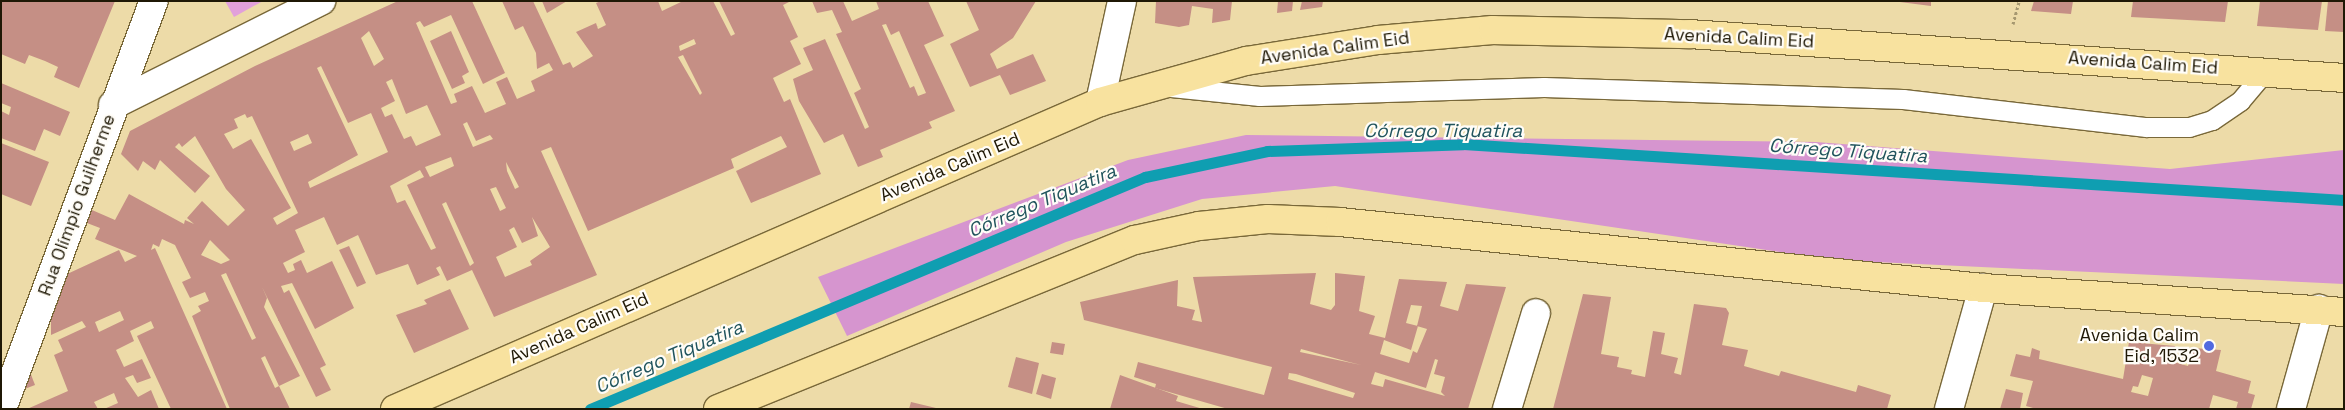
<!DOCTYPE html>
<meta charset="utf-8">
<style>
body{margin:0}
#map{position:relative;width:2345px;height:410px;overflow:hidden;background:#eddba8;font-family:"Space Grotesk",sans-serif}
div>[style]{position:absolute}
.green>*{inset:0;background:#e2a0da}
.forest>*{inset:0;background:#d695cf}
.stream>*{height:11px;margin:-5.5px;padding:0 5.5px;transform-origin:5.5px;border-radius:5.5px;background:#0f9eb1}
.building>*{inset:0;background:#c58f85}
.path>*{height:3px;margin-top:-1.5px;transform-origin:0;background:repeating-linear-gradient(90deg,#a69870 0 2.5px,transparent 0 5px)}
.roads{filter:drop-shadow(1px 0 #796839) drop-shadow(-1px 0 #796839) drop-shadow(0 1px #796839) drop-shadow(0 -1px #796839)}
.lane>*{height:19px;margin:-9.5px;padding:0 9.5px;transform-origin:9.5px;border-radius:9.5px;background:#fff}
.street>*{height:28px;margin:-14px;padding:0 14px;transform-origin:14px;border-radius:14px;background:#fff}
.primary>*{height:28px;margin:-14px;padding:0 14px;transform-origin:14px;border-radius:14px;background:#f8e29f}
.dots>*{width:14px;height:14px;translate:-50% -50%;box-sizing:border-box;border:2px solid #fffdf8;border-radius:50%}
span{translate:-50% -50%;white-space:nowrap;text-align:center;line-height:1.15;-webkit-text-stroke:4.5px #fffdf8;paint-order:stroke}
.street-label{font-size:18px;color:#1f1805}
.poi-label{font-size:18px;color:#1f1805}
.right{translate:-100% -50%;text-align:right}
.water-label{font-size:19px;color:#21545d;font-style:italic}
.frame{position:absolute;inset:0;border:2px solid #1f1805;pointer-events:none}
</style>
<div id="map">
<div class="green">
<i style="clip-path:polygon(225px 1px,263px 1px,234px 17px)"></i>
</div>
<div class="forest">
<i style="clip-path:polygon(1246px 135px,1816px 142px,2170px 169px,2344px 150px,2344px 284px,1834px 260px,1335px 186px,1202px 199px,1066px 242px,847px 336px,818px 277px,1128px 160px)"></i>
</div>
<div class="stream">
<i style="left:590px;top:409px;width:602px;rotate:-22.69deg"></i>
<i style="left:1145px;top:177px;width:125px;rotate:-12deg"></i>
<i style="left:1267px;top:151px;width:196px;rotate:-2deg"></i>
<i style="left:1463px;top:144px;width:883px;rotate:3.64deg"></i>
</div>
<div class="building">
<i style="clip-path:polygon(1px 1px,115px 1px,79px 88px,54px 77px,58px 67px,45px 61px,29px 55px,25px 64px,1px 54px)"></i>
<i style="clip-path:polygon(evenodd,398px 1px,472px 1px,505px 73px,483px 84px,451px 15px,424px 27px,420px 21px,416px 23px,451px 104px,457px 102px,454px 94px,472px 86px,485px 113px,506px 104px,496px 82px,507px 77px,517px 99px,535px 91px,531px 81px,553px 70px,549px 63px,537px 69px,536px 53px,523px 26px,515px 30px,502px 1px,533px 1px,563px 65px,570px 62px,573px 68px,593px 56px,576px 32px,596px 23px,598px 29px,606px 25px,596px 3px,601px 1px,658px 1px,662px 11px,683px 1px,713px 1px,731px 36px,735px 34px,719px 1px,791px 1px,783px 5px,798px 37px,790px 41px,801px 64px,773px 78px,784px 102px,790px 99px,821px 174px,751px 203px,736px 171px,787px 147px,781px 136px,731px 159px,734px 168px,588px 231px,551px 147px,541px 151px,597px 275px,494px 317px,472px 270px,447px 281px,440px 266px,436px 268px,440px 275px,417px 285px,408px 264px,376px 275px,358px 235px,337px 245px,324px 217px,295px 230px,305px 252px,283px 263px,288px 273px,295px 270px,293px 264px,301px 260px,307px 273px,332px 261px,354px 308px,315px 329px,292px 283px,281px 286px,284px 293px,289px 290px,326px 365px,320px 368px,331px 390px,316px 397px,262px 287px,267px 298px,264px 307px,300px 376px,279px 386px,290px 409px,230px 409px,192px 316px,201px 311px,198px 306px,209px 301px,205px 292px,190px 298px,182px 282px,191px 278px,175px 245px,162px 239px,159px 247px,153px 244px,151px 250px,155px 248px,227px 409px,171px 409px,137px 336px,154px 328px,151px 321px,130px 331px,134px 341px,116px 350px,124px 367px,142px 359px,151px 378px,137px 383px,133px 375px,125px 378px,138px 397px,151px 390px,159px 409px,104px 409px,118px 403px,114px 393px,94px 402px,98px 409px,27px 409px,68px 391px,54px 355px,63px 351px,58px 340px,86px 327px,82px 321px,51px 335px,51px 303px,65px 275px,119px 250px,125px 262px,137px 256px,95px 239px,100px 228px,87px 223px,92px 210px,115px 220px,129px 194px,184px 224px,185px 220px,194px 224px,187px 218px,202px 201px,228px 226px,245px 210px,226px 189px,195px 136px,182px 147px,179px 143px,175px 147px,210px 176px,195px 193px,160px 160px,155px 170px,143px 161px,138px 171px,121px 154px,130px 131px,255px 66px,398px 1px,369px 31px,384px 59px,374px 66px,361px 38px,369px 31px,398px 1px,694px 39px,696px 44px,680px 51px,679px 46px,694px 39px,398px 1px,683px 55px,702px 93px,700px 95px,678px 57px,683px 55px,398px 1px,321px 66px,348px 123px,371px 113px,388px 152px,310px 188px,308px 182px,358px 155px,317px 68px,321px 66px,398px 1px,392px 79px,406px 114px,427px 105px,441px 135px,416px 146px,411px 136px,404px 139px,392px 114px,385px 117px,381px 108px,395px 101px,386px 82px,392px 79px,398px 1px,245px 114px,247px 118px,252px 116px,298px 213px,277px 225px,273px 218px,291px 208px,251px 139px,233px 149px,224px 134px,238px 128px,234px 119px,245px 114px,398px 1px,467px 122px,476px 141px,490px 135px,493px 139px,473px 147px,463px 124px,467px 122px,398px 1px,308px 134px,312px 143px,294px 151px,290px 142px,308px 134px,398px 1px,451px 157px,454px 166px,430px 177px,425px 167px,451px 157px,398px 1px,506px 162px,519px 187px,515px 189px,507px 171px,506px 162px,398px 1px,420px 170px,424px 177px,407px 185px,436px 248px,431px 250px,405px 200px,397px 203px,390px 186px,420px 170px,398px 1px,496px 187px,506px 208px,500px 211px,490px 189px,496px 187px,398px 1px,446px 202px,474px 263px,470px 266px,442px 204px,446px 202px,398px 1px,532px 217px,550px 247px,530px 261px,532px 265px,505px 277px,496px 257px,517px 247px,509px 230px,514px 227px,522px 243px,538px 236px,532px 217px,398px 1px,210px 240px,230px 260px,221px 264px,201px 255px,210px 240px,398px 1px,226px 273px,256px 338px,252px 340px,221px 275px,226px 273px,398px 1px,120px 311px,124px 320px,99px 332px,95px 322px,120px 311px,398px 1px,265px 356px,279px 386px,275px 388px,261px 358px,265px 356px)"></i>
<i style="clip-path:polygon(542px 1px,567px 1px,547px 13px)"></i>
<i style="clip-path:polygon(evenodd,812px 1px,843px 1px,852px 21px,879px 9px,876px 1px,928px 1px,944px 36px,924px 45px,955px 111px,929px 122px,932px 128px,880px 150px,883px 157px,858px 167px,843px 134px,824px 143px,799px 101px,793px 79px,813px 70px,803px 48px,825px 39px,865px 129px,869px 127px,854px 93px,861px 89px,836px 34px,842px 32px,832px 10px,817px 13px,812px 1px,886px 24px,891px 35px,899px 31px,926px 93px,918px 96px,914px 86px,910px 88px,882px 25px,886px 24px)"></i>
<i style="clip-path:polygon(966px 1px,1036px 1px,1013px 38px,990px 54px,997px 69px,1033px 54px,1046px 81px,1010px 95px,1000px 75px,970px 87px,950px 44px,979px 30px)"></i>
<i style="clip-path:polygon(1156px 1px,1232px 1px,1230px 20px,1212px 23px,1213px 9px,1192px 6px,1189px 25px,1179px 27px,1155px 23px)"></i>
<i style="clip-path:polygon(1278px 1px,1293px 1px,1292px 11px,1277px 13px)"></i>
<i style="clip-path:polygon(1302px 1px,1323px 1px,1322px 7px,1300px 10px)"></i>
<i style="clip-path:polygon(1892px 1px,1931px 1px,1931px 6px)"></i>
<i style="clip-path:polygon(2034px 1px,2073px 1px,2071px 14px,2031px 11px)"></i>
<i style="clip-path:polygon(2133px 1px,2228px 1px,2225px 22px,2131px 17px)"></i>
<i style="clip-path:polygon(2260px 1px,2322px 1px,2318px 30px,2257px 26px)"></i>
<i style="clip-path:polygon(2328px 1px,2344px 1px,2344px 32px,2325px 31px)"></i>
<i style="clip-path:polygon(451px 31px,469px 72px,462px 76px,465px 83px,452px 89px,430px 41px)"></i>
<i style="clip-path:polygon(1px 83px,70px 112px,60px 136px,44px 129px,35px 151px,1px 138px,1px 111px,9px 115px,11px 107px,1px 103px)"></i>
<i style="clip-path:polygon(1px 143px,49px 162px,31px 206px,1px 194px)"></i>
<i style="clip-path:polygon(349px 246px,366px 283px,357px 287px,339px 250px)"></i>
<i style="clip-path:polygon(evenodd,1316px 273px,1310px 304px,1331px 310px,1335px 305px,1335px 273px,1365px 276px,1359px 311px,1375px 316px,1369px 334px,1385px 338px,1399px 279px,1447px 282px,1440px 306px,1458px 311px,1466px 284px,1506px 287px,1468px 409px,1228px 409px,1155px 388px,1156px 384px,1134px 377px,1138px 362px,1264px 395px,1272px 367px,1084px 320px,1080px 302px,1178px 280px,1177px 306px,1195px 310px,1192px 320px,1202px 322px,1193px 277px,1316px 273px,1411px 305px,1422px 306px,1417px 326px,1427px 329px,1417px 353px,1413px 351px,1409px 363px,1380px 354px,1384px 340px,1411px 350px,1418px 326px,1406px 323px,1411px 305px,1316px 273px,1301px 349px,1349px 362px,1361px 365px,1300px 352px,1301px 349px,1316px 273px,1435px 359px,1438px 360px,1434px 374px,1445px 377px,1441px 392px,1445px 396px,1385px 379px,1383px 387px,1371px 384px,1375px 372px,1426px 388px,1435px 359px,1316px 273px,1289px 373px,1296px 374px,1355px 393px,1353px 398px,1288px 379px,1289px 373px)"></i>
<i style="clip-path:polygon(450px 289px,469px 329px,414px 353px,396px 315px,427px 304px,424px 300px)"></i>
<i style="clip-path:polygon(1583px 294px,1611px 297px,1601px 354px,1619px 357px,1617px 367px,1632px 370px,1631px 374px,1645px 377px,1653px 331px,1665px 333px,1661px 354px,1678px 358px,1674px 373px,1681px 375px,1694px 304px,1726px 308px,1729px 313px,1722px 345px,1748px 350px,1744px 366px,1779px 376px,1781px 371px,1856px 392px,1858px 385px,1891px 395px,1887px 409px,1553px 409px)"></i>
<i style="clip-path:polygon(1052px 342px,1065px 344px,1063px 355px,1050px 353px)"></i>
<i style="clip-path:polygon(evenodd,2129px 342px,2175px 346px,2170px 361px,2188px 366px,2193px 348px,2221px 350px,2216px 371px,2251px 381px,2248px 393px,2255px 395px,2251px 409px,2236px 409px,2238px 402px,2213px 395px,2209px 409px,2037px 409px,2026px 406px,2033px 381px,2010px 376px,2016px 354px,2030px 357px,2032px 348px,2040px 351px,2039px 359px,2123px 379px,2129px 342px,2142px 375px,2153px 378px,2148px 396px,2131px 392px,2133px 386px,2138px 387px,2142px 375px)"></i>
<i style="clip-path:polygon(1016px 357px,1039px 363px,1032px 394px,1008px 387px)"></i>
<i style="clip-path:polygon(30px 372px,35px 385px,22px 390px)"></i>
<i style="clip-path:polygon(1042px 374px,1056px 378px,1051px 399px,1036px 394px)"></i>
<i style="clip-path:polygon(1120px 375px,1178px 396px,1176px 401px,1203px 409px,1110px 409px)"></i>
<i style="clip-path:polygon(2006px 389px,2023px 393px,2020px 409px,2000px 409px)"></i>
<i style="clip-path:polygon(911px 402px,936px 408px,936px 409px,909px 409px)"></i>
</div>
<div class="path">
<i style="left:2013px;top:24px;width:24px;rotate:-75deg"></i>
</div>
<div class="roads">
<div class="lane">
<i style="left:1171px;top:87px;width:89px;rotate:5.8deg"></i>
<i style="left:1260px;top:96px;width:284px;rotate:-1.8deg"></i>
<i style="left:1544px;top:87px;width:359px;rotate:1.9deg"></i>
<i style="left:1903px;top:99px;width:245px;rotate:6.6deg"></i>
<i style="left:2146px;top:127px;width:43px"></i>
<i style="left:2189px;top:127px;width:24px;rotate:-17deg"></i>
<i style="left:2212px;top:120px;width:34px;rotate:-34deg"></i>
<i style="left:2240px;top:101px;width:38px;rotate:-50deg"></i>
</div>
<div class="street">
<i style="left:1100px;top:102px;width:103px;rotate:-77.7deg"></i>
<i style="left:113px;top:105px;width:233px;rotate:-26.6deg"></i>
<i style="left:2px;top:409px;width:435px;rotate:-69.6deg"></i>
<i style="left:1507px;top:409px;width:100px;rotate:-73.2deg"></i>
<i style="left:1949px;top:409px;width:126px;rotate:-74.3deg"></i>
<i style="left:2291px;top:409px;width:104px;rotate:-74.4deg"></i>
</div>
<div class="primary">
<i style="left:395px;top:409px;width:769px;rotate:-23.53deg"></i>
<i style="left:1100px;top:102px;width:152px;rotate:-15.7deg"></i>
<i style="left:1246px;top:61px;width:134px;rotate:-9deg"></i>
<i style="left:1378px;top:40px;width:115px;rotate:-5deg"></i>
<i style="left:1493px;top:30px;width:196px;rotate:1.2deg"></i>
<i style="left:1689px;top:34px;width:656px;rotate:3.84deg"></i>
<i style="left:718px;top:409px;width:450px;rotate:-22.1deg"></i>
<i style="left:1135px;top:240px;width:66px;rotate:-12.3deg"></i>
<i style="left:1199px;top:226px;width:69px;rotate:-5.8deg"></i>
<i style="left:1268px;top:219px;width:72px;rotate:2.4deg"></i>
<i style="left:1340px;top:222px;width:646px;rotate:5.86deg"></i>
<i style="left:1983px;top:288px;width:362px;rotate:3.8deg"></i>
</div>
</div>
<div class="dots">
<i style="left:2209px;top:346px;background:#516adf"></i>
</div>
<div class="street-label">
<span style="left:1739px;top:38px;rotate:3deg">Avenida Calim Eid</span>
<span style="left:1335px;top:48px;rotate:-8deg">Avenida Calim Eid</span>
<span style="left:2143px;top:63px;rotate:4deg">Avenida Calim Eid</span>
<span style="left:950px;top:167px;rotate:-23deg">Avenida Calim Eid</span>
<span style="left:77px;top:205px;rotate:-70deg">Rua Olímpio Guilherme</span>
<span style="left:579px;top:328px;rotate:-24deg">Avenida Calim Eid</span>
</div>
<div class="poi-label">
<span class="right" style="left:2199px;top:346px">Avenida Calim<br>Eid, 1532</span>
</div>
<div class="water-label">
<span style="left:1443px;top:131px">Córrego Tiquatira</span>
<span style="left:1848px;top:151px;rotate:4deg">Córrego Tiquatira</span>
<span style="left:1042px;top:201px;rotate:-23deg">Córrego Tiquatira</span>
<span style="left:669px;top:357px;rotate:-23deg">Córrego Tiquatira</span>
</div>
<div class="frame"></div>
</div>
